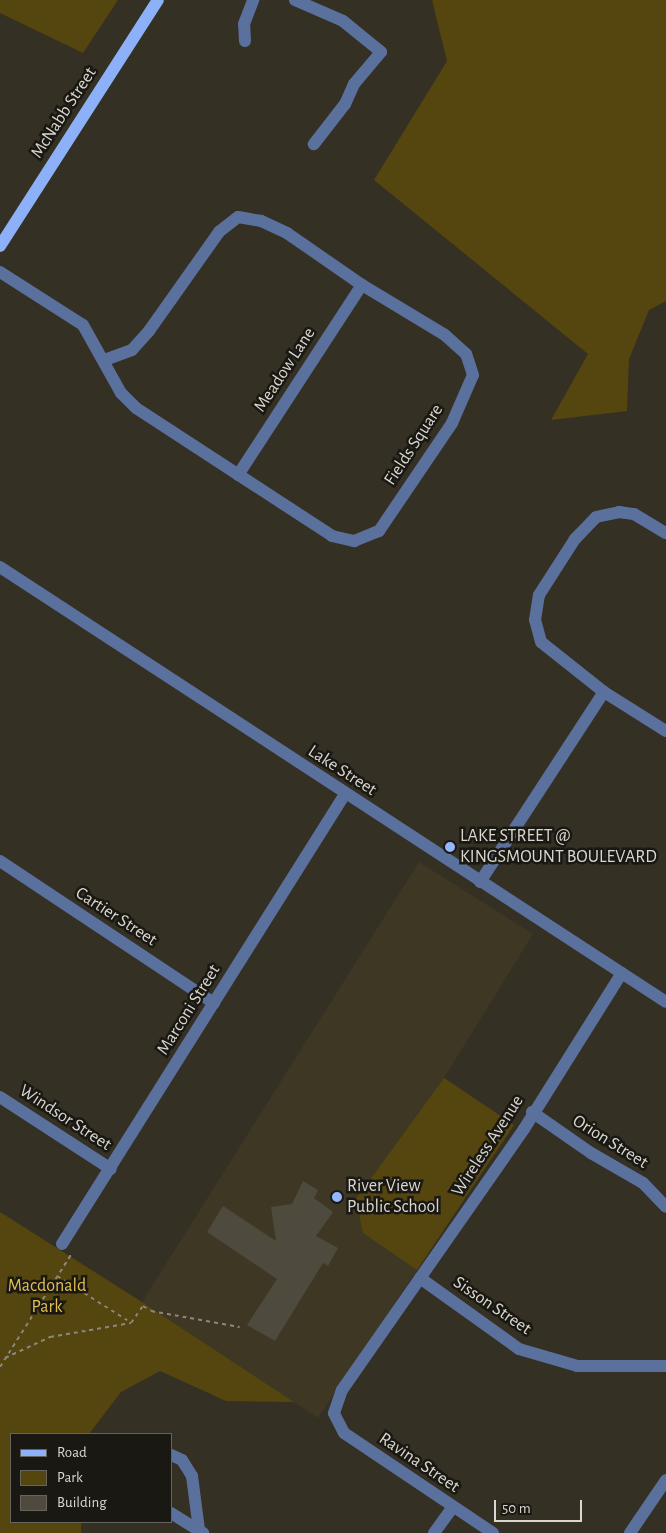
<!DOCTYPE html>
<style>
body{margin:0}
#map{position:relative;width:666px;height:1533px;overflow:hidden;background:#353024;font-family:"Alegreya Sans",sans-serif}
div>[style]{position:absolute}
.built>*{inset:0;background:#3e3724}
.green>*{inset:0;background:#55450f}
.building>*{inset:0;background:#4e4a3d}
.path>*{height:2px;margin-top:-1px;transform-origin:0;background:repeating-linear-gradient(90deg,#8b877d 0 4px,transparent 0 8px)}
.minor>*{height:12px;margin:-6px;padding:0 6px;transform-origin:6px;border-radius:6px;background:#5b719d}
.major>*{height:12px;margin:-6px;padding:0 6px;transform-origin:6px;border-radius:6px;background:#8cb1f8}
.dots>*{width:14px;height:14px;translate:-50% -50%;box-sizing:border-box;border:2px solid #1a1813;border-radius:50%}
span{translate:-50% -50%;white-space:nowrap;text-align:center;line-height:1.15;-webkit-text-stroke:5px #1a1813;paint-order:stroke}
.street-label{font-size:18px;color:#dad7cf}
.poi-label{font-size:18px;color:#dad7cf}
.left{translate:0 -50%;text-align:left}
.park-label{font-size:18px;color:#e2bf52}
.legend{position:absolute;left:10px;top:1433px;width:162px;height:90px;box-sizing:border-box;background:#1a1813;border:1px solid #67645e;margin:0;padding:6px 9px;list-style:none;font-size:15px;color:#dad7cf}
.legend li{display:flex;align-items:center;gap:10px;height:25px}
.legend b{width:25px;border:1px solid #67645e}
.scale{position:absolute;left:494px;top:1500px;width:88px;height:22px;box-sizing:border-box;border:2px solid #dad7cf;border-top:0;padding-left:6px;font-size:15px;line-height:18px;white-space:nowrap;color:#dad7cf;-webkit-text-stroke:4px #1a1813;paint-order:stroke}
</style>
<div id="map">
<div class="built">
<i style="clip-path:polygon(419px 862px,533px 934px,444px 1078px,514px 1125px,318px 1418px,142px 1302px)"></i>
</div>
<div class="green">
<i style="clip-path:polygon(0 0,118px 0,83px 53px,0 13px)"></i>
<i style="clip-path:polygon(432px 0,666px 0,666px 301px,649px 310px,629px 359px,627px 411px,551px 420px,588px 354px,374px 180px,447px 61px)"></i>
<i style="clip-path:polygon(444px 1078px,514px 1125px,417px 1270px,363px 1233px,356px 1199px)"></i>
<i style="clip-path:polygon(0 1212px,142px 1302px,294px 1402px,226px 1401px,160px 1371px,121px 1392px,89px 1434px,11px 1434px,11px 1522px,81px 1522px,81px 1533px,0 1533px)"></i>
</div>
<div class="building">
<i style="clip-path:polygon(303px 1181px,318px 1190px,314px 1198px,333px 1212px,316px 1236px,338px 1248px,328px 1266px,323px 1263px,275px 1341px,247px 1325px,277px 1279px,207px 1232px,223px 1206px,276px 1241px,271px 1207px,292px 1204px)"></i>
</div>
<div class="path">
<i style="left:57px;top:1276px;width:83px;rotate:32.2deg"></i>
<i style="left:5px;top:1358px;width:50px;rotate:-25deg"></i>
<i style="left:50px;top:1337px;width:82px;rotate:-9.8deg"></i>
<i style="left:131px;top:1323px;width:21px;rotate:-55deg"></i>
<i style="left:143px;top:1306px;width:9px;rotate:32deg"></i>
<i style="left:151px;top:1311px;width:90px;rotate:10.2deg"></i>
<i style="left:0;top:1367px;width:135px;rotate:-57.7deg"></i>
</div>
<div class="minor">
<i style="left:295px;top:0;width:52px;rotate:23.6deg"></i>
<i style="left:343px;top:21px;width:49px;rotate:39.2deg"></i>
<i style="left:381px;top:52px;width:42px;rotate:130.2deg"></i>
<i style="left:354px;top:84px;width:22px;rotate:114deg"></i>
<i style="left:345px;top:104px;width:51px;rotate:127.8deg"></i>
<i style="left:245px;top:41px;width:17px;rotate:-93deg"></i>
<i style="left:244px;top:24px;width:26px;rotate:-69deg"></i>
<i style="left:0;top:272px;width:98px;rotate:32.6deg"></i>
<i style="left:83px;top:325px;width:78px;rotate:60.8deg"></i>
<i style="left:121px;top:393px;width:21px;rotate:45deg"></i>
<i style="left:136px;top:408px;width:234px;rotate:33.1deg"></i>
<i style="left:332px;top:536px;width:23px;rotate:13deg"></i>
<i style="left:354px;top:541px;width:27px;rotate:-22deg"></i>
<i style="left:379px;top:531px;width:130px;rotate:-55.9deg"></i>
<i style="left:452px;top:423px;width:52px;rotate:-66.4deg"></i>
<i style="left:473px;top:375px;width:22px;rotate:-108deg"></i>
<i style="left:466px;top:354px;width:28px;rotate:-138deg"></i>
<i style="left:445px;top:335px;width:97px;rotate:-148.9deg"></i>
<i style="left:362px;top:285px;width:91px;rotate:-145.3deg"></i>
<i style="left:287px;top:233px;width:29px;rotate:-155deg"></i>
<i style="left:261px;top:221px;width:23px;rotate:-170deg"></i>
<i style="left:238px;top:217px;width:24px;rotate:142deg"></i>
<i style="left:219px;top:232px;width:121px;rotate:125.3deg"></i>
<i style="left:149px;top:331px;width:25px;rotate:132deg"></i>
<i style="left:132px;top:350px;width:30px;rotate:160deg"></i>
<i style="left:238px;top:475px;width:227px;rotate:-56.9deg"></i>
<i style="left:0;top:567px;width:795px;rotate:33.15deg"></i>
<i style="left:604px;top:692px;width:80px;rotate:-141.6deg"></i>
<i style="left:541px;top:642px;width:23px;rotate:-105deg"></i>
<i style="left:535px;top:620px;width:25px;rotate:-81deg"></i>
<i style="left:539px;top:595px;width:67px;rotate:-57.3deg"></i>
<i style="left:575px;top:539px;width:30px;rotate:-46deg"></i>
<i style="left:596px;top:517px;width:24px;rotate:-12deg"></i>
<i style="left:619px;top:512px;width:15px;rotate:8deg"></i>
<i style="left:634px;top:514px;width:37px;rotate:31deg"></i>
<i style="left:0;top:861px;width:257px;rotate:33.6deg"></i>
<i style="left:480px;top:882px;width:227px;rotate:-56.9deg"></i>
<i style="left:604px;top:692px;width:73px;rotate:32.2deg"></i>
<i style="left:0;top:1097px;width:132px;rotate:33deg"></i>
<i style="left:532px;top:1112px;width:72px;rotate:34.8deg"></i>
<i style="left:591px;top:1153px;width:60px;rotate:30deg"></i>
<i style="left:643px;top:1183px;width:33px;rotate:46deg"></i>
<i style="left:62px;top:1244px;width:532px;rotate:-57.83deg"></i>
<i style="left:420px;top:1278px;width:122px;rotate:35.6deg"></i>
<i style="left:519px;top:1349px;width:60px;rotate:16.3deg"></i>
<i style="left:577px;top:1366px;width:89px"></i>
<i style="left:171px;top:1455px;width:12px;rotate:24deg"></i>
<i style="left:182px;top:1460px;width:19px;rotate:58deg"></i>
<i style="left:192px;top:1476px;width:54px;rotate:82.6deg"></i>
<i style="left:171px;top:1513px;width:38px;rotate:32deg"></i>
<i style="left:434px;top:1533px;width:32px;rotate:-54deg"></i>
<i style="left:493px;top:1533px;width:179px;rotate:-146.1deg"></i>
<i style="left:344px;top:1433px;width:22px;rotate:-117deg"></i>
<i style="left:334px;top:1413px;width:24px;rotate:-71deg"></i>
<i style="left:342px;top:1390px;width:318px;rotate:-55.1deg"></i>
<i style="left:524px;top:1129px;width:184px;rotate:-57.9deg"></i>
<i style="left:630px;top:1533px;width:64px;rotate:-55.8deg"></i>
</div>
<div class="major">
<i style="left:0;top:246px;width:292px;rotate:-57.3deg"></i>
</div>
<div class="dots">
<i style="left:450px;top:847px;background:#93b7fd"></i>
<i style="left:337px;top:1197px;background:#93b7fd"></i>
</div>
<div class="street-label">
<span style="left:64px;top:113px;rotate:-57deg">McNabb Street</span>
<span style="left:285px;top:370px;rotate:-57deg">Meadow Lane</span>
<span style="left:414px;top:445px;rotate:-57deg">Fields Square</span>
<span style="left:342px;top:771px;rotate:33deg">Lake Street</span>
<span style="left:116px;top:917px;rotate:33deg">Cartier Street</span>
<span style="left:189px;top:1010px;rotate:-58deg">Marconi Street</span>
<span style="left:65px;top:1118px;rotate:33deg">Windsor Street</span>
<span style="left:610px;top:1142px;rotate:32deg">Orion Street</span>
<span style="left:488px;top:1146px;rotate:-57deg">Wireless Avenue</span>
<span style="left:492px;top:1306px;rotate:34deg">Sisson Street</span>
<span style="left:419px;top:1463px;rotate:34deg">Ravina Street</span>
</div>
<div class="poi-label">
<span class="left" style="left:460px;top:847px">LAKE STREET @<br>KINGSMOUNT BOULEVARD</span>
<span class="left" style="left:347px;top:1197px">River View<br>Public School</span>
</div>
<div class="park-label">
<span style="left:47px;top:1297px">Macdonald<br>Park</span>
</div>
<ul class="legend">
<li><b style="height:6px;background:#8cb1f8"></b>Road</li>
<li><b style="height:14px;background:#55450f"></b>Park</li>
<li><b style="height:14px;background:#4e4a3d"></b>Building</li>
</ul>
<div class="scale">50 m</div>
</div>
